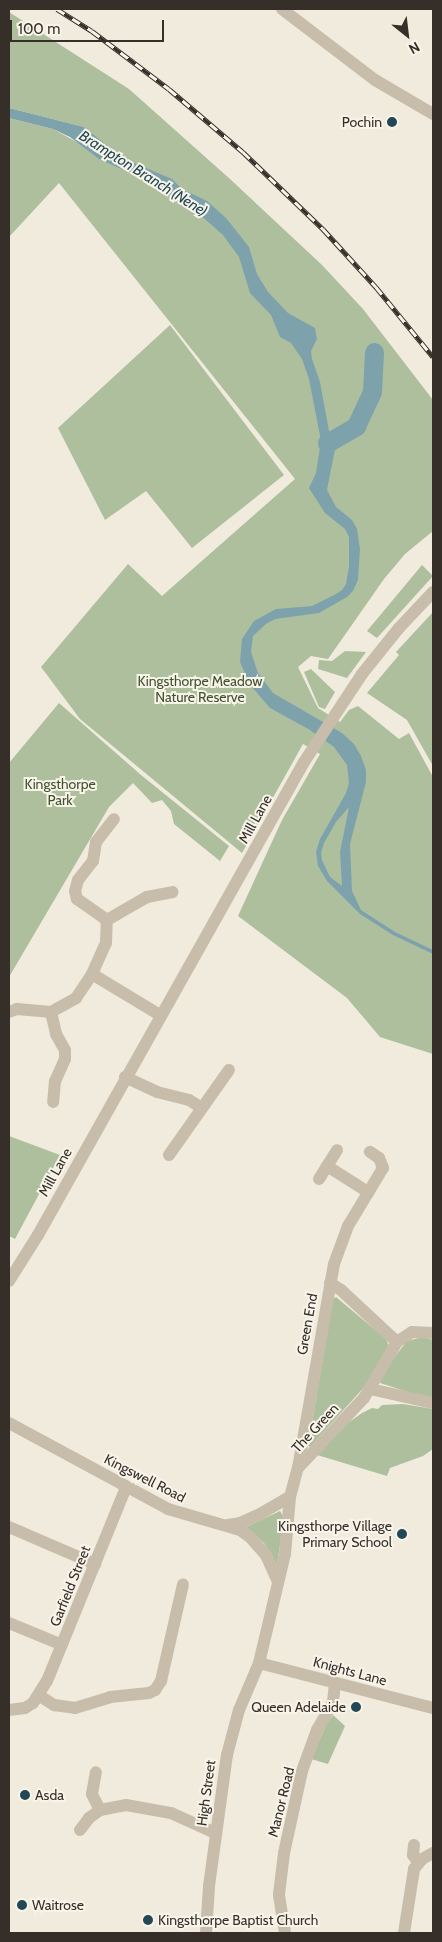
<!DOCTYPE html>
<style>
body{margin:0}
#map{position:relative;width:442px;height:1942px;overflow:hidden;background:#f0ebdd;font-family:Cabin,sans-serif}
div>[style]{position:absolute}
.green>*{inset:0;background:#aebf9e}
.water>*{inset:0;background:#7ea2ac}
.river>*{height:19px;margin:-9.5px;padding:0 9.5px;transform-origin:9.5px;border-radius:9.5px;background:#7ea2ac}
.minor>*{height:12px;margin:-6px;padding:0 6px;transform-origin:6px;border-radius:6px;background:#c8bdaa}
.tertiary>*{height:12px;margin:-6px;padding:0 6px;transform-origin:6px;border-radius:6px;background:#c8bdaa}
.rail>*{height:5px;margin-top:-2.5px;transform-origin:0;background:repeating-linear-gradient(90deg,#f8f4e9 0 9px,#362f29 0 18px);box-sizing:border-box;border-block:1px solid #362f29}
.dots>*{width:14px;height:14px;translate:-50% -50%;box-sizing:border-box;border:2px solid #f8f4e9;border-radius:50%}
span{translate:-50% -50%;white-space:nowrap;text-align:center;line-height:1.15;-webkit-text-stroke:4px #f8f4e9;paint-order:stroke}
.poi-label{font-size:14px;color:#362f29}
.right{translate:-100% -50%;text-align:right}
.left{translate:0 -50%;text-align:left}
.park-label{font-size:14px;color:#3f522e}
.street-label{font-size:14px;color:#362f29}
.water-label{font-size:15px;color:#214854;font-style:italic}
.frame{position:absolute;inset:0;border:10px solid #362f29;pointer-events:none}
.north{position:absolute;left:382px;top:10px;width:50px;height:50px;-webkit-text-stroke:4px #f8f4e9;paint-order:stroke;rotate:151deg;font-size:14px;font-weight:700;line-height:20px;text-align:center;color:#362f29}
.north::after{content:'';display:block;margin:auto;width:18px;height:22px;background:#362f29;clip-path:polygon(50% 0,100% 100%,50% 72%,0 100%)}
.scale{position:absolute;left:10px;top:20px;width:154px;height:22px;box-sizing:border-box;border:2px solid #362f29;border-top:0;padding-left:6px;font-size:15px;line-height:18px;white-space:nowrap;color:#362f29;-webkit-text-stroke:4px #f8f4e9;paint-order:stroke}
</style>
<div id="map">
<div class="green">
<i style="clip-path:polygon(9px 12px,129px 89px,230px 179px,322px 265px,363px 309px,433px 400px,433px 531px,405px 554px,384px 579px,328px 659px,311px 656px,298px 667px,318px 708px,340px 722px,349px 710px,358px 706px,399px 739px,409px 733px,433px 777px,433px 1054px,380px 1037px,347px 998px,238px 916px,282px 820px,320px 754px,303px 744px,242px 853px,80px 719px,41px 667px,128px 564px,162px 596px,295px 479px,59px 183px,9px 237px,9px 118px,53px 129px,82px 145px,91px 134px,84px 127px,9px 108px)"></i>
<i style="clip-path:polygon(170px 325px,284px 475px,192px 548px,146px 491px,105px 520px,58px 428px)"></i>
<i style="clip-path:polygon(422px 565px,433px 576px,377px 638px,367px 631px)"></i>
<i style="clip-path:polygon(433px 612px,433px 766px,407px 720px,367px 693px,399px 655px,396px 652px)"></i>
<i style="clip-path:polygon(345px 651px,366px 652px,347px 678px,318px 669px,319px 660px,332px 661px)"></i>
<i style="clip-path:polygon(311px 669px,335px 692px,325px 709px,319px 707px,304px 672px)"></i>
<i style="clip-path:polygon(59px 703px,141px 775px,229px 846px,220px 861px,174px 824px,171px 811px,162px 800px,152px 803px,133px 783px,109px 807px,9px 977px,9px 763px)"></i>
<i style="clip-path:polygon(9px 1136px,60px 1155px,15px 1239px,9px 1236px)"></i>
<i style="clip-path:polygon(336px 1297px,386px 1339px,389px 1346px,367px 1384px,310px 1447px,308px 1446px,333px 1299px)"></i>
<i style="clip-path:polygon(423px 1337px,433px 1340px,433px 1400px,380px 1383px,386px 1368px,407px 1341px)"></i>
<i style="clip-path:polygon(403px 1404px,433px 1409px,433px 1449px,423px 1456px,390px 1468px,387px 1476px,317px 1455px,345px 1425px,362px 1413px,372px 1408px,378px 1409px,382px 1405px)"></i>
<i style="clip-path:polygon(280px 1511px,284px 1518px,277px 1565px,264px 1543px,246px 1527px)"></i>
<i style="clip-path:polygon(333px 1715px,345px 1726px,328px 1764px,311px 1759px,326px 1725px)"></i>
</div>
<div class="water">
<i style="clip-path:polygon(evenodd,9px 108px,84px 127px,115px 152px,134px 163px,172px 179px,182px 189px,207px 201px,226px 218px,249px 247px,257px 274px,268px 292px,288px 313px,315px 328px,317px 339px,311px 351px,312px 359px,320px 382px,329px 431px,334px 435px,336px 444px,327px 490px,336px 507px,352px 520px,357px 529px,360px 549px,358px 580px,353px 591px,347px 597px,319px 613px,275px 619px,266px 624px,253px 636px,251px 652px,258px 673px,273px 693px,342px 733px,354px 744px,361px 756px,366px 770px,366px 782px,350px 844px,352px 891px,361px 910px,395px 932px,433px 950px,433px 954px,393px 935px,360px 914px,327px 881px,318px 866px,316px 852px,320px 839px,346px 793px,349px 783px,347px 765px,334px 747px,310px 730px,270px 708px,250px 685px,240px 662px,242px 639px,254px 621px,276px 609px,312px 606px,336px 594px,342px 590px,346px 584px,349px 567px,349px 537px,345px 529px,325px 513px,309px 488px,316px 473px,321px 441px,309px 379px,302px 359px,291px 343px,280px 337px,271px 315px,250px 293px,239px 257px,223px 235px,198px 213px,150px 182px,99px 159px,70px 137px,53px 129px,9px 118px,9px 108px,349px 807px,340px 852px,342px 886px,330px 877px,322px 860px,321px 853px,324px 843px,336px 822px,349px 807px)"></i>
</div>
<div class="river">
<i style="left:327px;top:443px;width:34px;rotate:-30deg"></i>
<i style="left:356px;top:426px;width:38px;rotate:-65deg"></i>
<i style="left:372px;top:391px;width:39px;rotate:-87deg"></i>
</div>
<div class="minor">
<i style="left:282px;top:9px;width:117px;rotate:37.4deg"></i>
<i style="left:375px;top:80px;width:67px;rotate:30.4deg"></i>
<i style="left:107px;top:920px;width:46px;rotate:-29.9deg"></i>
<i style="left:147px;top:897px;width:26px;rotate:-11deg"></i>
<i style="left:92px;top:974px;width:79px;rotate:31.1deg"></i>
<i style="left:9px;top:1012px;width:9px;rotate:-21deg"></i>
<i style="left:17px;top:1009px;width:34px;rotate:5deg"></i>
<i style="left:51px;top:1012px;width:29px;rotate:-29deg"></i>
<i style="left:76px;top:998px;width:29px;rotate:-56deg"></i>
<i style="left:92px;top:974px;width:34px;rotate:-66deg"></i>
<i style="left:106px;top:943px;width:23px;rotate:-88deg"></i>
<i style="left:107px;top:920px;width:37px;rotate:-145deg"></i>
<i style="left:77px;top:899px;width:8px;rotate:-104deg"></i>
<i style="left:75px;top:891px;width:11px;rotate:-75deg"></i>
<i style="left:78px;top:880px;width:24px;rotate:-52deg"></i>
<i style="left:93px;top:861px;width:19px;rotate:-81deg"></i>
<i style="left:96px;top:842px;width:29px;rotate:-52deg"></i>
<i style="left:51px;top:1012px;width:23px;rotate:77deg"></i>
<i style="left:56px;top:1034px;width:18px;rotate:61deg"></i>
<i style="left:65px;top:1050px;width:9px;rotate:90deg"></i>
<i style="left:65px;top:1059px;width:24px;rotate:114deg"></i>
<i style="left:55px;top:1081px;width:21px;rotate:95deg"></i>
<i style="left:125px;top:1077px;width:35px;rotate:25deg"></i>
<i style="left:157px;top:1092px;width:33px;rotate:14deg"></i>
<i style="left:189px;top:1100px;width:15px;rotate:32deg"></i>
<i style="left:169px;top:1155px;width:104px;rotate:-54.8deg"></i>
<i style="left:327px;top:1166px;width:49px;rotate:32.4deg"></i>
<i style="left:319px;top:1179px;width:34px;rotate:-58deg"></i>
<i style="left:330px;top:1283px;width:13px;rotate:32deg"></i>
<i style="left:341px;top:1290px;width:76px;rotate:42.9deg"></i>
<i style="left:370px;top:1389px;width:65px;rotate:12.5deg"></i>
<i style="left:9px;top:1423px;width:181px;rotate:28.4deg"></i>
<i style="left:168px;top:1509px;width:75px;rotate:16.3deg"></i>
<i style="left:240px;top:1530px;width:14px;rotate:36deg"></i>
<i style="left:251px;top:1538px;width:23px;rotate:49deg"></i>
<i style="left:266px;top:1555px;width:30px;rotate:66deg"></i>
<i style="left:298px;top:1468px;width:207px;rotate:-80deg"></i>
<i style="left:334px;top:1264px;width:40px;rotate:-69.8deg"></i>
<i style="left:348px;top:1226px;width:68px;rotate:-58.9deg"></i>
<i style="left:383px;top:1168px;width:11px;rotate:-112deg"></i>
<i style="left:379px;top:1158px;width:11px;rotate:-146deg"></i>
<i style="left:228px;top:1525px;width:12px;rotate:-9deg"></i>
<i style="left:240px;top:1523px;width:22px;rotate:-24deg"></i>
<i style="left:260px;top:1514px;width:34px;rotate:-30deg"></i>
<i style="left:9px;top:1527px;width:94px;rotate:23.3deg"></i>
<i style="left:9px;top:1623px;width:57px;rotate:22.5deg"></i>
<i style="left:259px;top:1663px;width:180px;rotate:14.5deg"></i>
<i style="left:40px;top:1696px;width:17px;rotate:33deg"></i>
<i style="left:54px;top:1705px;width:21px;rotate:8deg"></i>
<i style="left:75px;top:1708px;width:37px;rotate:-17deg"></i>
<i style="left:110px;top:1697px;width:39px;rotate:-6deg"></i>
<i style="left:149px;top:1693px;width:7px;rotate:-27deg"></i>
<i style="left:155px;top:1690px;width:11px;rotate:-56deg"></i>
<i style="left:161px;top:1681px;width:99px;rotate:-77.2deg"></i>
<i style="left:9px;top:1710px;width:16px;rotate:-7deg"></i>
<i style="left:25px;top:1708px;width:9px;rotate:-32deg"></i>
<i style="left:33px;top:1703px;width:26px;rotate:-58deg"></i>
<i style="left:47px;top:1681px;width:209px;rotate:-67.8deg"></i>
<i style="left:100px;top:1810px;width:26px;rotate:-11deg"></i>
<i style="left:126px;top:1805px;width:46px;rotate:10.1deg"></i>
<i style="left:171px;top:1813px;width:48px;rotate:24.4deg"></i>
<i style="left:80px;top:1830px;width:15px;rotate:-53deg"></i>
<i style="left:89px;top:1818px;width:14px;rotate:-36deg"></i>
<i style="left:100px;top:1810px;width:18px;rotate:-117deg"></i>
<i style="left:92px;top:1794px;width:22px;rotate:-80deg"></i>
<i style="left:414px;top:1845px;width:10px;rotate:96deg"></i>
<i style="left:413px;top:1855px;width:9px;rotate:54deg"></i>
<i style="left:206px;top:1933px;width:47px;rotate:-86.3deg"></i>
<i style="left:209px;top:1886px;width:132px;rotate:-82.2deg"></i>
<i style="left:227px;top:1755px;width:47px;rotate:-75.1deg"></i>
<i style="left:239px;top:1710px;width:51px;rotate:-66.9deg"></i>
<i style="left:259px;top:1663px;width:112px;rotate:-76.6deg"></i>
<i style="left:285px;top:1554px;width:57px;rotate:-85deg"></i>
<i style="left:290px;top:1497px;width:30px;rotate:-75deg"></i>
<i style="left:298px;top:1468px;width:96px;rotate:-46.7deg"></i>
<i style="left:364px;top:1398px;width:65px;rotate:-59.5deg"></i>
<i style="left:397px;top:1342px;width:18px;rotate:-34deg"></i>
<i style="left:412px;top:1332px;width:21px;rotate:3deg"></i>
<i style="left:285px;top:1933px;width:39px;rotate:-99deg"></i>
<i style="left:279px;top:1894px;width:41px;rotate:-83deg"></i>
<i style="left:284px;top:1853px;width:84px;rotate:-77.6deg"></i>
<i style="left:302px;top:1771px;width:44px;rotate:-69.9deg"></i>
<i style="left:317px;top:1730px;width:32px;rotate:-60deg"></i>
<i style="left:333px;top:1702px;width:19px;rotate:-84deg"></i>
<i style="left:404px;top:1933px;width:65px;rotate:-81.1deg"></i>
<i style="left:414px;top:1869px;width:13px;rotate:-51deg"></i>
<i style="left:422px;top:1859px;width:13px;rotate:-29deg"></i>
</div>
<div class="tertiary">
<i style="left:9px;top:1281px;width:54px;rotate:-57.8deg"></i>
<i style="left:38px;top:1235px;width:543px;rotate:-60.65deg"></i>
<i style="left:304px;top:762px;width:105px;rotate:-56.6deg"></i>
<i style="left:362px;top:674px;width:59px;rotate:-51.2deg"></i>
<i style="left:399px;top:628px;width:50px;rotate:-46.6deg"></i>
</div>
<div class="rail">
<i style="left:57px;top:9px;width:41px;rotate:32.2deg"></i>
<i style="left:92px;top:31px;width:96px;rotate:37deg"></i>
<i style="left:169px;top:89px;width:97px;rotate:40.4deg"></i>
<i style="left:243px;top:152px;width:111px;rotate:43.9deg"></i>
<i style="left:323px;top:229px;width:79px;rotate:47.6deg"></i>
<i style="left:376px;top:287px;width:90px;rotate:50.8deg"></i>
</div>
<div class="dots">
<i style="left:392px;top:122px;background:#214854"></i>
<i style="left:402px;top:1534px;background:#214854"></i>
<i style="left:356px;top:1707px;background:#214854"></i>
<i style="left:25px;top:1795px;background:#214854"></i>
<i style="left:22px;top:1905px;background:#214854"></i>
<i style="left:148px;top:1920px;background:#214854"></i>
</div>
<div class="poi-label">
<span class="right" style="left:382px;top:122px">Pochin</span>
<span class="right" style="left:392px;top:1534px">Kingsthorpe Village<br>Primary School</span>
<span class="right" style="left:346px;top:1707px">Queen Adelaide</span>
<span class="left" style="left:35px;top:1795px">Asda</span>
<span class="left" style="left:32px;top:1905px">Waitrose</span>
<span class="left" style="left:158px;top:1920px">Kingsthorpe Baptist Church</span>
</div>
<div class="park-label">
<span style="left:200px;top:689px">Kingsthorpe Meadow<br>Nature Reserve</span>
<span style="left:60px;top:792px">Kingsthorpe<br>Park</span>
</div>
<div class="street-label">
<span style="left:255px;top:819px;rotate:-61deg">Mill Lane</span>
<span style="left:55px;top:1172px;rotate:-61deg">Mill Lane</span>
<span style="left:307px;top:1324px;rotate:-80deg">Green End</span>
<span style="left:315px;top:1428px;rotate:-47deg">The Green</span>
<span style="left:145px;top:1478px;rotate:27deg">Kingswell Road</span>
<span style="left:70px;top:1586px;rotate:-68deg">Garfield Street</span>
<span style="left:350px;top:1671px;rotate:15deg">Knights Lane</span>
<span style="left:206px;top:1793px;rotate:-82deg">High Street</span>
<span style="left:281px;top:1802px;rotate:-76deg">Manor Road</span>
</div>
<div class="water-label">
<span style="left:143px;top:174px;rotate:32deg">Brampton Branch (Nene)</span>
</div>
<div class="frame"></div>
<div class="north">N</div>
<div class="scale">100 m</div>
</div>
